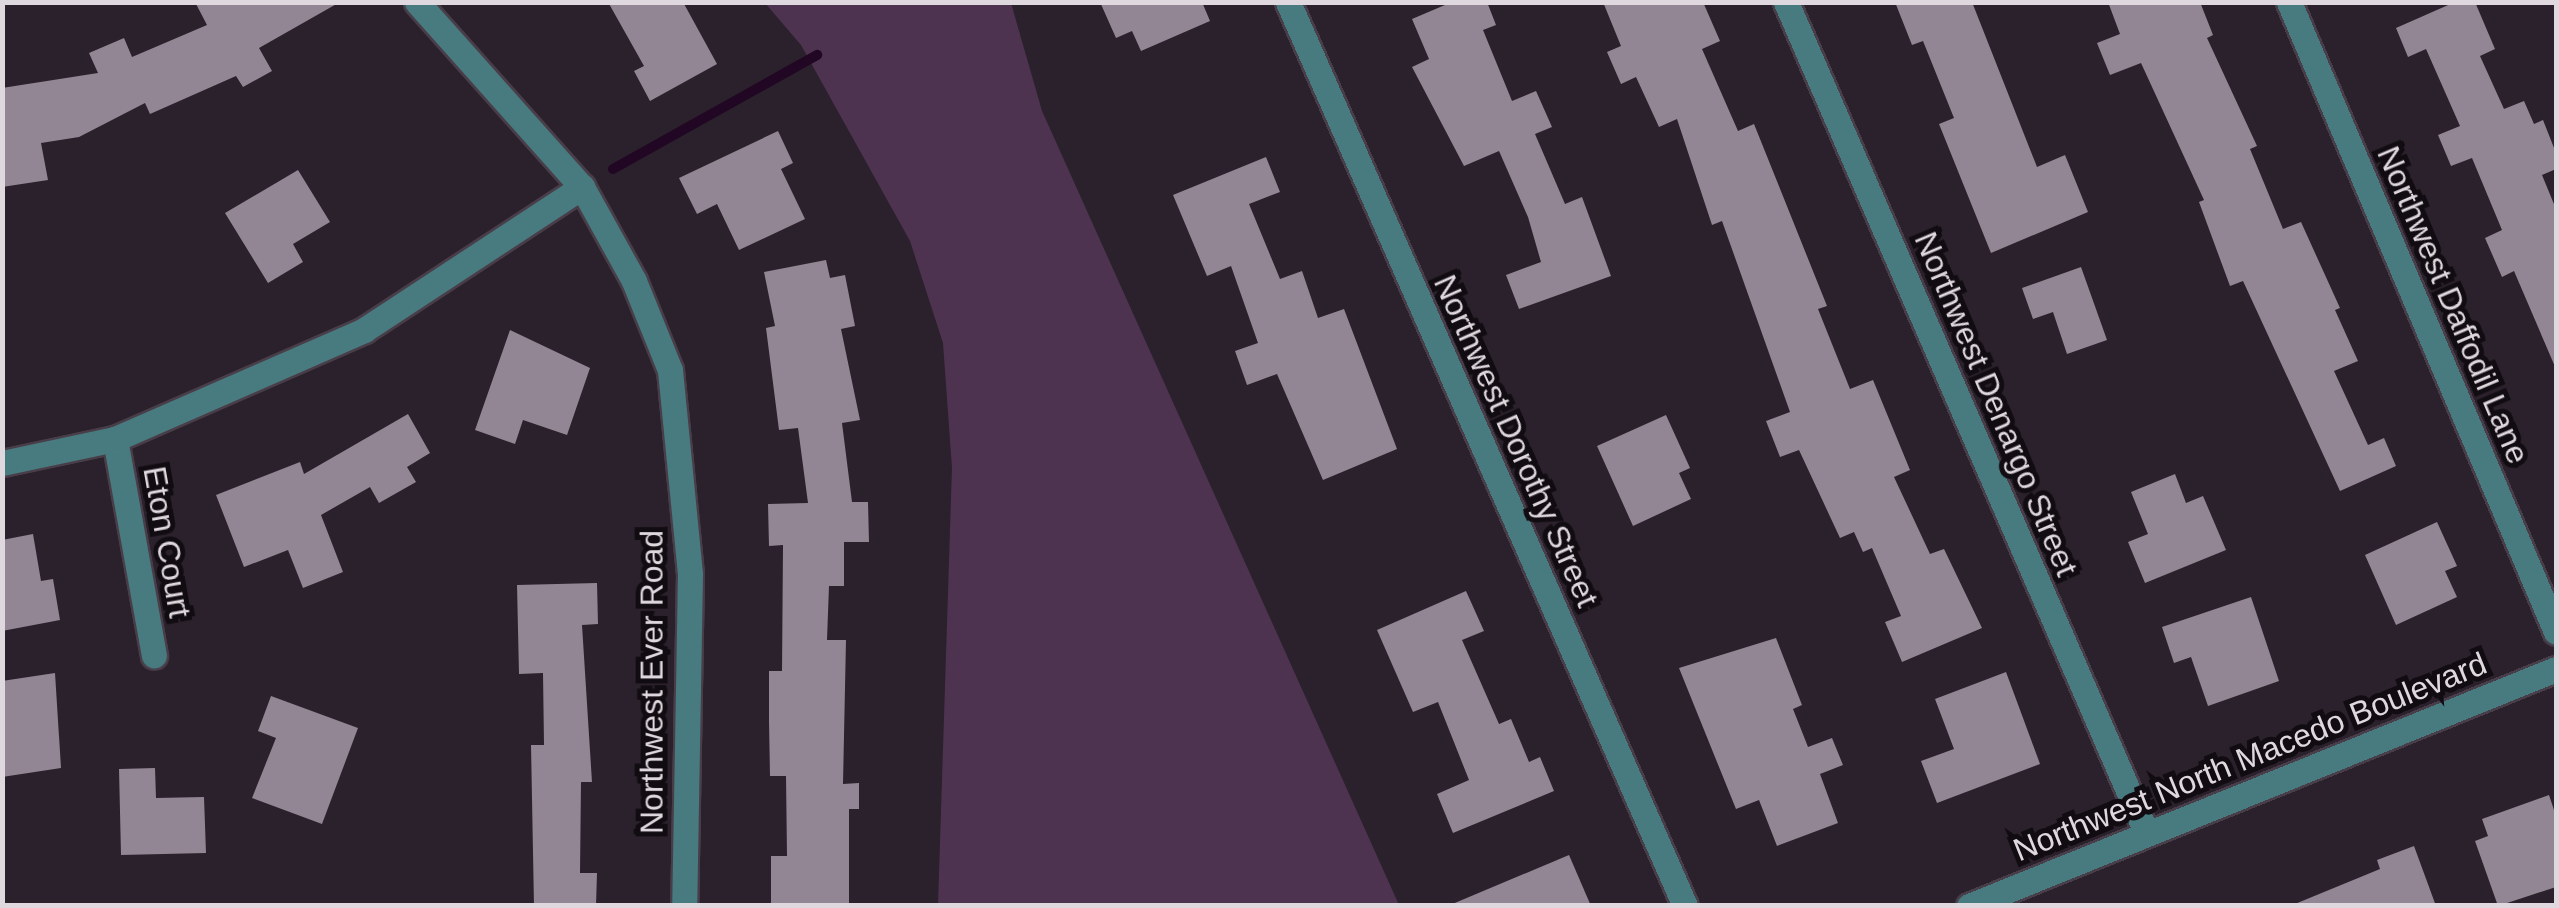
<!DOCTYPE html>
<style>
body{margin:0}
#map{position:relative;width:2559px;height:908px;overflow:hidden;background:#2b212c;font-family:Helvetica,sans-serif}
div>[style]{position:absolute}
.green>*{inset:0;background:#4e3350}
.stream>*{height:10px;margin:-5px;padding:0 5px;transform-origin:5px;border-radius:5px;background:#210723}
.building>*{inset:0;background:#938694}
.roads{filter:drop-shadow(2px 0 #483e49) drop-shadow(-2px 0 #483e49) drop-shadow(0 2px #483e49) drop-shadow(0 -2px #483e49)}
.minor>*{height:25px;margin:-12.5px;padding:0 12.5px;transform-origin:12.5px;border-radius:12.5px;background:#487b80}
span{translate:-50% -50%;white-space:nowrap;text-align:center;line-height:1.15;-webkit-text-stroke:10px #110c11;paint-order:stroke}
.street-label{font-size:32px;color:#dfd8df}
.frame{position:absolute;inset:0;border:5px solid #dfd8df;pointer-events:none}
</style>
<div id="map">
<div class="green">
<i style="clip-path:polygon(765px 3px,1011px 3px,1042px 111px,1399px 905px,938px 905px,952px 468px,943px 343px,910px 241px,801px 45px)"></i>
</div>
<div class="stream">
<i style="left:613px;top:169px;width:234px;rotate:-29.2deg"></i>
</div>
<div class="building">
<i style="clip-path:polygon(195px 2px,340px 2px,259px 48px,272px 71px,243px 87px,236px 76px,150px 114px,145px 103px,79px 137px,41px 143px,48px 180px,2px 187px,2px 88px,98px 73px,89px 53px,124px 38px,132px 57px,207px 25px)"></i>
<i style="clip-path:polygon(608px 2px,683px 2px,717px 64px,650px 101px,634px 71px,644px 66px)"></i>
<i style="clip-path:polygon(1100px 2px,1202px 2px,1210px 21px,1141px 51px,1132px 31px,1116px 38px)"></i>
<i style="clip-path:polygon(1452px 2px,1487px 2px,1496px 25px,1483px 30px,1512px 101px,1536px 91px,1552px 127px,1535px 134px,1565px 204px,1582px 197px,1611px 276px,1519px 309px,1506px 275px,1541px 262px,1528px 217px,1499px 151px,1464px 166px,1412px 67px,1429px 59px,1412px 19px)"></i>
<i style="clip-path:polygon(1603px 2px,1703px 2px,1720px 41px,1702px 49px,1738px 131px,1754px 124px,1827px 306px,1818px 309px,1850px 389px,1873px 380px,1910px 470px,1894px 477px,1930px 554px,1944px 549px,1982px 628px,1902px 662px,1885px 622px,1901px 616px,1872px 548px,1863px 552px,1854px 532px,1840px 538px,1799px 450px,1780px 457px,1766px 421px,1790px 412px,1722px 221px,1712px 225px,1677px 119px,1659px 127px,1636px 77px,1621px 84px,1607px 52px,1621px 46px)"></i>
<i style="clip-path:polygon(1895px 2px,1972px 2px,2037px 167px,2065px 155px,2088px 212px,1991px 253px,1939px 124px,1954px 118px,1923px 41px,1912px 45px)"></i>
<i style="clip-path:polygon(2108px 2px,2200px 2px,2213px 35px,2207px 38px,2257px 146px,2250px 149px,2283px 229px,2301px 222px,2340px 308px,2335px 310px,2358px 361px,2334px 371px,2368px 445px,2384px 438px,2396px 466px,2340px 491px,2243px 281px,2230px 286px,2199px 202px,2204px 200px,2141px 63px,2110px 75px,2097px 43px,2120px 34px)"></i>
<i style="clip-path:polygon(2455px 2px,2475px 2px,2495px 49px,2480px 56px,2504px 109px,2524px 101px,2534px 124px,2543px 120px,2556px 153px,2556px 169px,2542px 175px,2556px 209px,2556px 369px,2514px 271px,2502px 277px,2485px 238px,2502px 230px,2472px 158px,2451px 166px,2438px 135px,2460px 126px,2426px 49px,2408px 57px,2396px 28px)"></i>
<i style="clip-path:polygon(778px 131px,793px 163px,781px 169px,805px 219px,739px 250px,717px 204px,697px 214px,679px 178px)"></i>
<i style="clip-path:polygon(1266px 157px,1280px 192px,1249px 204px,1280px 279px,1302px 271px,1318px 318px,1344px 309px,1397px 449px,1323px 480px,1277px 374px,1247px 385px,1235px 351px,1258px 343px,1231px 266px,1207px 276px,1173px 195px)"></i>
<i style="clip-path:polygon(298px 170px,330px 222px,293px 244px,303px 262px,268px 283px,225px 213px)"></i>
<i style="clip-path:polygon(826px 260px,830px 278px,845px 275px,855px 326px,841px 329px,860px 420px,842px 423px,852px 502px,868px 502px,869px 542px,844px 542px,844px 586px,829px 586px,827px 640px,846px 640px,843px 784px,859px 783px,859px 809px,849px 809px,849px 906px,771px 906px,771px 856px,787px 856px,786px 776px,770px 776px,769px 721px,769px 671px,782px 671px,783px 545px,769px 546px,768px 504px,808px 503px,798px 428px,779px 430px,766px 328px,775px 326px,764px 272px)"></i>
<i style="clip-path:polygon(2081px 267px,2107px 340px,2067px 354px,2053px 312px,2033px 319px,2022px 288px)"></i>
<i style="clip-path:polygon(510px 330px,590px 368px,567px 435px,523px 420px,515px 444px,475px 430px)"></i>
<i style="clip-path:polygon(408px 414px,430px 453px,407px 467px,416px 482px,379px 503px,370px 487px,321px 515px,343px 572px,303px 588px,288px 550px,244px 567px,216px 495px,300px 462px,304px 474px)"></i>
<i style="clip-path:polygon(1666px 415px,1690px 468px,1679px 473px,1691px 499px,1633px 526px,1597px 446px)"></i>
<i style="clip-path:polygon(2175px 474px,2186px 503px,2203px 496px,2226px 550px,2145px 583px,2128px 542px,2148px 534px,2131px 492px)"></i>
<i style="clip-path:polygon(2437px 522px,2457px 566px,2445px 571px,2457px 597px,2396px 625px,2365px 555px)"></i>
<i style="clip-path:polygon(33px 534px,41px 581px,53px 579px,60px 620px,2px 631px,2px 540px)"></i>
<i style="clip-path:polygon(597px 583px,598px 624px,582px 625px,592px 782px,581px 782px,580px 873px,597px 873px,596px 906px,534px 906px,531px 745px,544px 745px,543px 673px,519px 674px,517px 585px)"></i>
<i style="clip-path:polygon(1466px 591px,1484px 631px,1462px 640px,1499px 724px,1511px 719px,1529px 762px,1540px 757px,1554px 791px,1453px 833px,1437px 794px,1469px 780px,1438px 702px,1413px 712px,1377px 630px)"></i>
<i style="clip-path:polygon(2251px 597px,2279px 681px,2208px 706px,2191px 657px,2174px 663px,2162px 627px)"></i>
<i style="clip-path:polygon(1776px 638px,1802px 705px,1793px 709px,1808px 747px,1832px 738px,1843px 765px,1820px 774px,1838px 823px,1777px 846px,1759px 800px,1736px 809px,1679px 668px)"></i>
<i style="clip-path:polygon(2006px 672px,2040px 764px,1937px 803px,1921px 761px,1954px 749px,1935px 699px)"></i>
<i style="clip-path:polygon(55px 673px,61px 768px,2px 777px,2px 681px)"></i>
<i style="clip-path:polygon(271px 696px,358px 728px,322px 824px,252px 798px,276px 738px,258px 731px)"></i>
<i style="clip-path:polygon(155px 768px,156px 798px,204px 797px,206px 853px,121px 855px,119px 769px)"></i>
<i style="clip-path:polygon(2549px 795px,2556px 816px,2556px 887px,2498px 906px,2475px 841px,2488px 836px,2482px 819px)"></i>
<i style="clip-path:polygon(2414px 846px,2436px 906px,2290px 906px,2380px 869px,2377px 860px)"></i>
<i style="clip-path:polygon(1569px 855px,1591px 906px,1450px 906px,1450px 905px)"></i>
</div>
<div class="roads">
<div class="minor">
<i style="left:417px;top:2px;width:248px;rotate:48.3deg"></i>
<i style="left:582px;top:187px;width:107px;rotate:61deg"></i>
<i style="left:634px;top:281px;width:96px;rotate:68deg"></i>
<i style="left:670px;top:370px;width:205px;rotate:84.4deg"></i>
<i style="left:690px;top:574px;width:332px;rotate:91deg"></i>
<i style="left:1288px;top:2px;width:987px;rotate:66.29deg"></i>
<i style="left:1786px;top:2px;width:905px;rotate:66.55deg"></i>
<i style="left:2289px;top:2px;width:684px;rotate:67.03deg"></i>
<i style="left:115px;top:439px;width:220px;rotate:79.8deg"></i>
<i style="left:2px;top:463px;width:116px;rotate:-12deg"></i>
<i style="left:115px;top:439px;width:272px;rotate:-23.6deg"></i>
<i style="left:364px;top:330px;width:261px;rotate:-33.3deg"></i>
<i style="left:1969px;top:906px;width:633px;rotate:-21.99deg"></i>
</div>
</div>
<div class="street-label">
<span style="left:2453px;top:305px;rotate:67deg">Northwest Daffodil Lane</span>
<span style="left:1996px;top:404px;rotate:67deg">Northwest Denargo Street</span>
<span style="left:1516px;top:441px;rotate:66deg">Northwest Dorothy Street</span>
<span style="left:167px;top:542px;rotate:80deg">Eton Court</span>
<span style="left:652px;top:682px;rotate:-90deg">Northwest Ever Road</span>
<span style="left:2250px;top:757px;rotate:-22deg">Northwest North Macedo Boulevard</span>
</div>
<div class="frame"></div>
</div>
